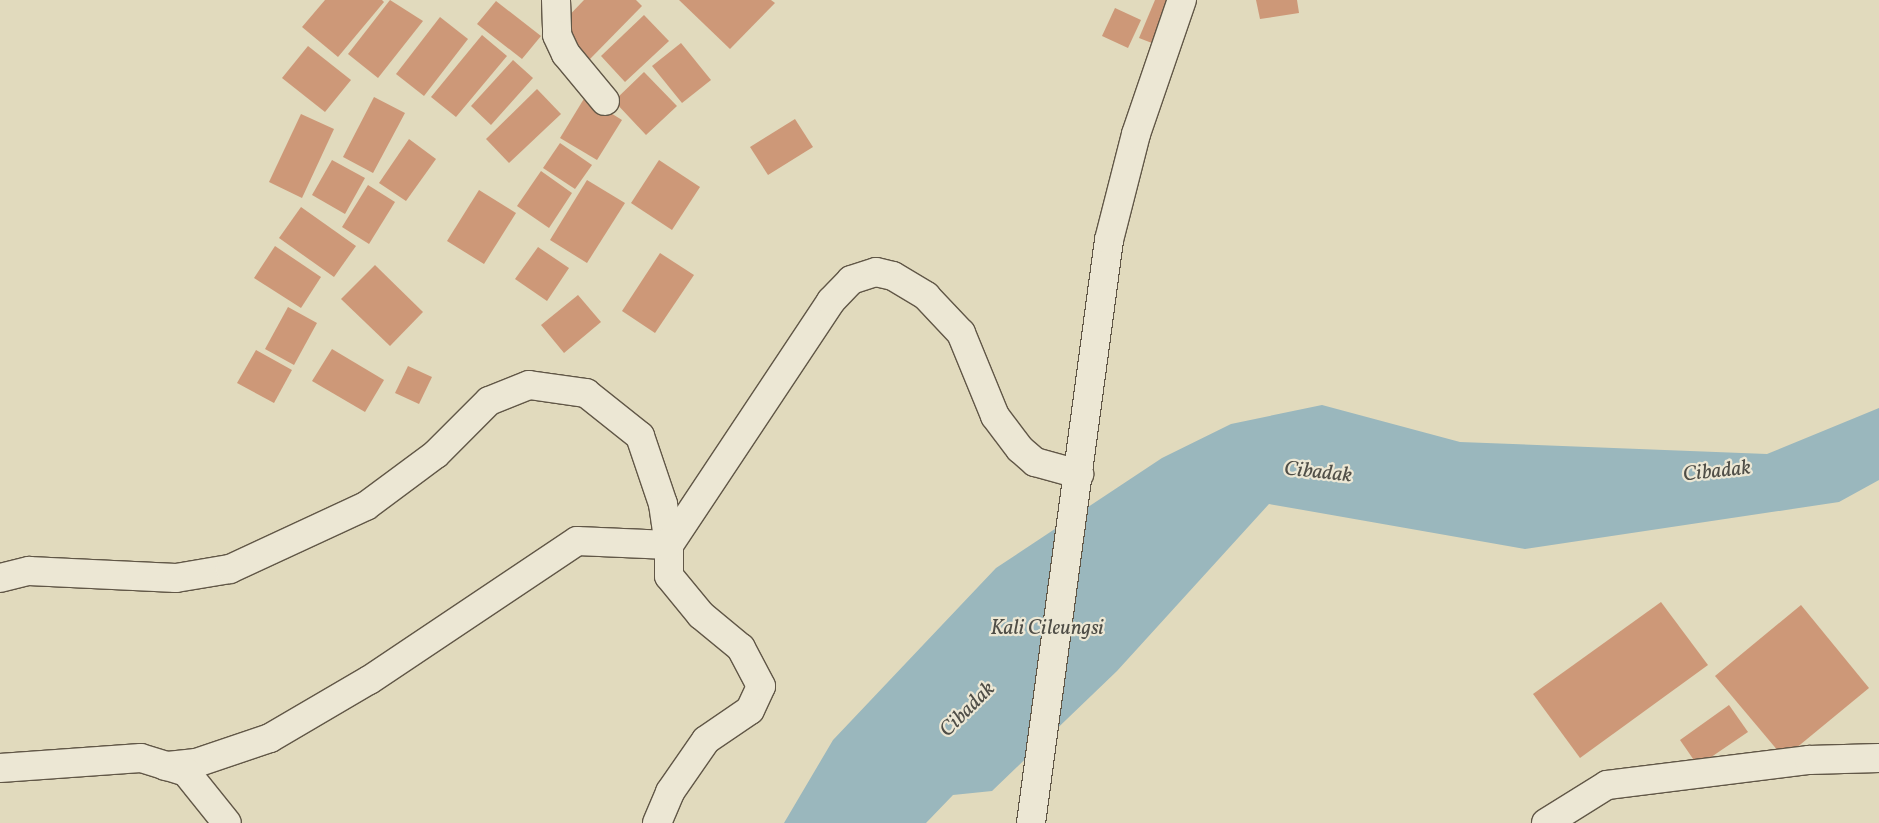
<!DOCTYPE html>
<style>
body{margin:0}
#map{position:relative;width:1879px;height:823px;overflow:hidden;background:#e1dabd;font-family:Vollkorn,serif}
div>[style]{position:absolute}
.water>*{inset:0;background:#9ab7bd}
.building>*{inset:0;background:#cd9878}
.roads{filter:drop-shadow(1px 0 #615747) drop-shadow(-1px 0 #615747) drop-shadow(0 1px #615747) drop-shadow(0 -1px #615747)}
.minor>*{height:28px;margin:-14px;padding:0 14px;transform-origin:14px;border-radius:14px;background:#ece7d4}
.secondary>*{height:28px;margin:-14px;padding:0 14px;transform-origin:14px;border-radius:14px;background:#ece7d4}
span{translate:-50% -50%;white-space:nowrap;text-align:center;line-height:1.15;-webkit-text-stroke:4.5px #ece7d4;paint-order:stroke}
.water-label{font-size:21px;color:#4f4e47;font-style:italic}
</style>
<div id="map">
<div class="water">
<i style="clip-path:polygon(1322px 405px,1460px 442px,1767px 454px,1879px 408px,1879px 480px,1839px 502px,1525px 549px,1269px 504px,1117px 671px,992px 791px,953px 795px,926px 823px,784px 823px,833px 740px,996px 568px,1162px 458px,1231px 424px)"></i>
</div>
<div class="building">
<i style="clip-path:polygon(325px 0,382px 0,384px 2px,338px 57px,302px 27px)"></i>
<i style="clip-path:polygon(390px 0,423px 21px,378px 78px,348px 54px)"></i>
<i style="clip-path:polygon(584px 0,636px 0,642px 6px,590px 59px,558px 27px)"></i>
<i style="clip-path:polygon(679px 0,771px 0,775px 3px,730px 49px)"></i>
<i style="clip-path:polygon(1155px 0,1176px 0,1157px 45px,1139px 38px)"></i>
<i style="clip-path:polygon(1256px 0,1297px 0,1299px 13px,1260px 19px)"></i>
<i style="clip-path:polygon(496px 1px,541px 36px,522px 59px,477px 24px)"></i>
<i style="clip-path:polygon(1115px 8px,1141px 20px,1128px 48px,1102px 36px)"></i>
<i style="clip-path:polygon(644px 15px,669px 41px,625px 82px,601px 56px)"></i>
<i style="clip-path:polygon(440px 17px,468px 39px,424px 96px,396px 74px)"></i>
<i style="clip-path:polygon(482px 35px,507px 56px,456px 117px,431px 97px)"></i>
<i style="clip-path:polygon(681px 43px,711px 80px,682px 103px,652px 66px)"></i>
<i style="clip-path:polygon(308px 46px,351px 80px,325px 112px,282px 78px)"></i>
<i style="clip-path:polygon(513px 60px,533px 78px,491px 125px,471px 106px)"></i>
<i style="clip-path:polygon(644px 72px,677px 106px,646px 135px,614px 101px)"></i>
<i style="clip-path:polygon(537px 89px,561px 114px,509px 163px,486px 139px)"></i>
<i style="clip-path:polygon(374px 97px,405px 113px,373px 173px,343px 157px)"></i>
<i style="clip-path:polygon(585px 97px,622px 120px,597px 160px,560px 138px)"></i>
<i style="clip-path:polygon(301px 114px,334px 129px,302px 198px,269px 182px)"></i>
<i style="clip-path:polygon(795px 119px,813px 147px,768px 175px,750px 147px)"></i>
<i style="clip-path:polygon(409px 139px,436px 159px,406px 201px,379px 183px)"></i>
<i style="clip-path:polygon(560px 143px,592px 165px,575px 189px,543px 168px)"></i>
<i style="clip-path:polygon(332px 160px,365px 178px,345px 214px,312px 195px)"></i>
<i style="clip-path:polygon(659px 160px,700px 187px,672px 230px,631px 203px)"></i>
<i style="clip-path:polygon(541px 171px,572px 193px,549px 228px,517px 206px)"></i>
<i style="clip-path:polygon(587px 180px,625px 203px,587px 263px,550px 240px)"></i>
<i style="clip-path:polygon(368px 185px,395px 202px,369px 244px,342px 227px)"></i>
<i style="clip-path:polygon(479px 190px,516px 213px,484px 264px,447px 241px)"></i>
<i style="clip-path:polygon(301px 207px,356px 246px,334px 277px,279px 238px)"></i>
<i style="clip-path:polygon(275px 246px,321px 277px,301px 308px,254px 278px)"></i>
<i style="clip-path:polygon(538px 247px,569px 268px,547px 301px,515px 279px)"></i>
<i style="clip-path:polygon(660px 253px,694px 275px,655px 333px,622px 311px)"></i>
<i style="clip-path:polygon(375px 265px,423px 312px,390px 346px,341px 299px)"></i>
<i style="clip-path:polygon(578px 295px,601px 322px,564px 353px,541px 325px)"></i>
<i style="clip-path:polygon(288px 307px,317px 323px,294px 365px,265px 349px)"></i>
<i style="clip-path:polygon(332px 349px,384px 380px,365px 412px,312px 381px)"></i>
<i style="clip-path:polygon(256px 350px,292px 370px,274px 403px,237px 383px)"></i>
<i style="clip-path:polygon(408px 366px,432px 377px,419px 404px,395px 393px)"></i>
<i style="clip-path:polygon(1661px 602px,1708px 665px,1580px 758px,1533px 694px)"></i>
<i style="clip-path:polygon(1801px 605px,1869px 688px,1784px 758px,1715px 676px)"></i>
<i style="clip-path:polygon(1729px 705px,1748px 732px,1698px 766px,1680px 740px)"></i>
</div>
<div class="roads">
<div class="minor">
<i style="left:556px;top:0;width:35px;rotate:88deg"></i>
<i style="left:557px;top:35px;width:21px;rotate:65deg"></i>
<i style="left:566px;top:54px;width:61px;rotate:50.3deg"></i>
<i style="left:0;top:578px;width:30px;rotate:-14deg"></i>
<i style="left:29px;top:571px;width:147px;rotate:2.7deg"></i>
<i style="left:176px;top:578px;width:55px;rotate:-9.5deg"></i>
<i style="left:230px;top:569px;width:150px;rotate:-24.9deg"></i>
<i style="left:366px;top:506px;width:87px;rotate:-36.6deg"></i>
<i style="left:436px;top:454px;width:75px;rotate:-45deg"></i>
<i style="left:489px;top:401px;width:43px;rotate:-21.8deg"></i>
<i style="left:529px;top:385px;width:58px;rotate:8deg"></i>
<i style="left:586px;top:393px;width:69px;rotate:38.5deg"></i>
<i style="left:640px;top:436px;width:72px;rotate:71.3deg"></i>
<i style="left:663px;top:504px;width:41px;rotate:81.7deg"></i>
<i style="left:669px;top:545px;width:92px;rotate:-177.5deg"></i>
<i style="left:577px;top:541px;width:250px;rotate:146.2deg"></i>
<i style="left:369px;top:680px;width:115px;rotate:149.6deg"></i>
<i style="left:270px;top:738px;width:78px;rotate:161.3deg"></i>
<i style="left:196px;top:763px;width:31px;rotate:174deg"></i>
<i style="left:0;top:768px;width:141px;rotate:-4.1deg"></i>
<i style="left:141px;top:758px;width:47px;rotate:17.3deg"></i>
<i style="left:186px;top:772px;width:65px;rotate:51.2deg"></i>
<i style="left:657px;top:823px;width:34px;rotate:-67deg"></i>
<i style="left:670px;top:792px;width:63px;rotate:-55.3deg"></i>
<i style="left:706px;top:740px;width:53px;rotate:-34.3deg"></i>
<i style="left:750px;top:710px;width:26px;rotate:-65deg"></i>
<i style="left:761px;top:686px;width:43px;rotate:-117.8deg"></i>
<i style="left:741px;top:648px;width:52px;rotate:-140.5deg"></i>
<i style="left:701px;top:615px;width:50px;rotate:-129.4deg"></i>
<i style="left:669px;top:576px;width:31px;rotate:-90deg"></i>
<i style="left:669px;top:545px;width:293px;rotate:-56.4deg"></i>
<i style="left:831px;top:301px;width:29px;rotate:-46deg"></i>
<i style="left:851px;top:280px;width:26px;rotate:-18deg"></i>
<i style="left:876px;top:272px;width:17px;rotate:13deg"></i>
<i style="left:893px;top:276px;width:39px;rotate:31deg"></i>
<i style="left:926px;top:296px;width:51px;rotate:46.6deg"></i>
<i style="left:961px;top:333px;width:90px;rotate:67.7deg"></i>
<i style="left:995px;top:416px;width:41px;rotate:52.9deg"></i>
<i style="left:1020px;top:449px;width:20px;rotate:41deg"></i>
<i style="left:1035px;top:462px;width:46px;rotate:15.3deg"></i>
<i style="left:1546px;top:823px;width:72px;rotate:-31.9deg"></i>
<i style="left:1607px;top:785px;width:204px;rotate:-7.1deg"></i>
<i style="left:1809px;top:760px;width:70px;rotate:-1.6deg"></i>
</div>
<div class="secondary">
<i style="left:1031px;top:823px;width:588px;rotate:-82.38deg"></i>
<i style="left:1109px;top:240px;width:109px;rotate:-75.7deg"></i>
<i style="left:1136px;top:134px;width:142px;rotate:-71.1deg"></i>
</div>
</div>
<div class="water-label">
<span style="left:1717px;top:472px;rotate:-6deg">Cibadak</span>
<span style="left:1318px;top:473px;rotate:6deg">Cibadak</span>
<span style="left:1047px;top:629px">Kali Cileungsi</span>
<span style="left:968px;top:710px;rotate:-45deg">Cibadak</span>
</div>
</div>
